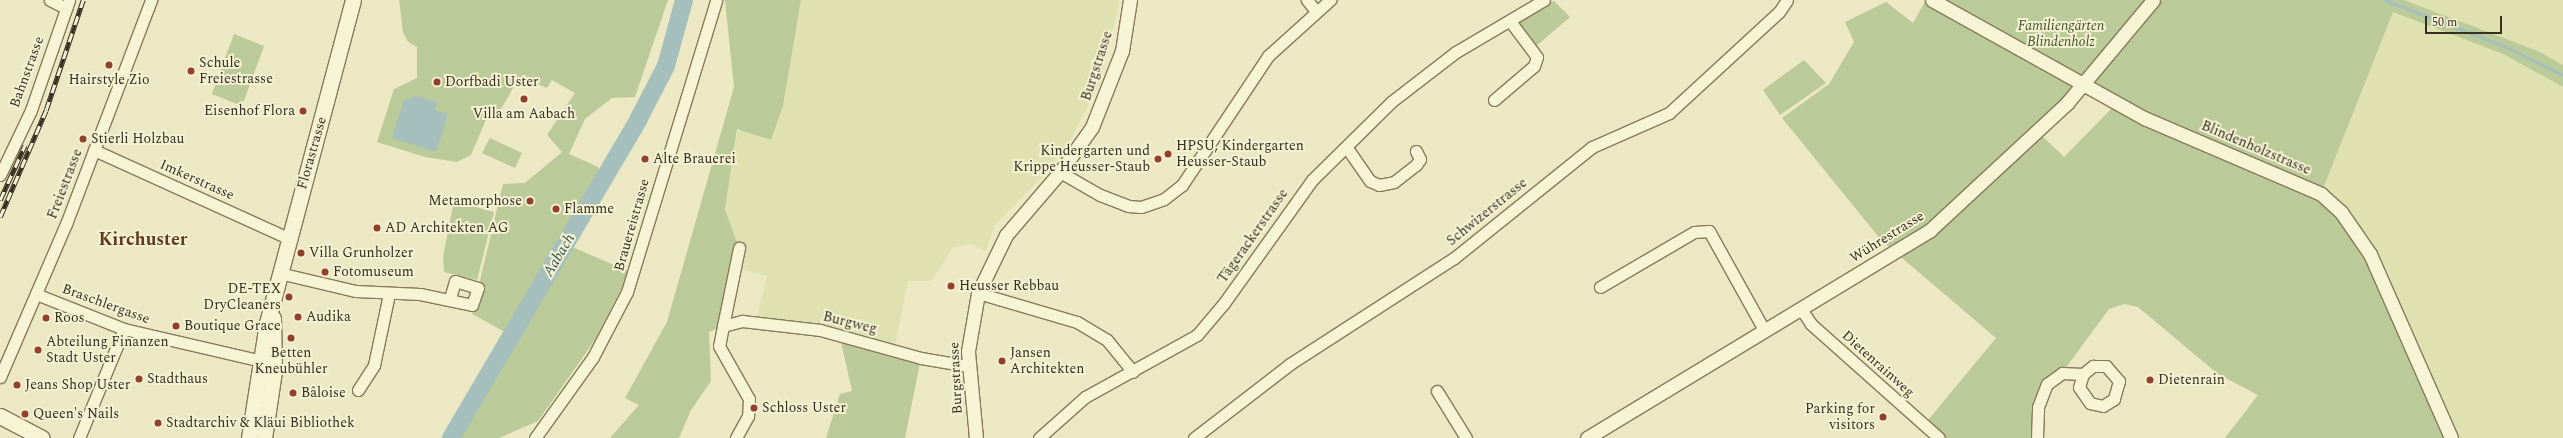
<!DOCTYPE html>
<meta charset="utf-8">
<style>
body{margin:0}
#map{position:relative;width:2563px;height:438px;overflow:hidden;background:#ece8c3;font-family:Spectral,serif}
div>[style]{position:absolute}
.farmland>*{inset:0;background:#e0e1b1}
.green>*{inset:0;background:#baca98}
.water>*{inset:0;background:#a5bfbd}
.stream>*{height:3px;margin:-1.5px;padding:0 1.5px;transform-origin:1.5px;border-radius:1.5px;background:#a5bfbd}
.river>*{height:18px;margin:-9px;padding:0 9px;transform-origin:9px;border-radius:9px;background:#a5bfbd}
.roads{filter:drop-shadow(1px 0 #867a5b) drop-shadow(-1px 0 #867a5b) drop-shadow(0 1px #867a5b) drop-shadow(0 -1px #867a5b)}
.minor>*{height:11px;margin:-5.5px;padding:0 5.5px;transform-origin:5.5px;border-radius:5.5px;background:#f7f4d6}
.tertiary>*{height:13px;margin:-6.5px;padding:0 6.5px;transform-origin:6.5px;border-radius:6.5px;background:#f7f4d6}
.secondary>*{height:15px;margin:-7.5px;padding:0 7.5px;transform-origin:7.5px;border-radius:7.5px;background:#f7f4d6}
.rail>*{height:4.5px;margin-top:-2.25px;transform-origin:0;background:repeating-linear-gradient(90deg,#f4f1d2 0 9px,#362e1e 0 18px);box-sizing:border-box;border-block:1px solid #362e1e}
.dots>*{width:11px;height:11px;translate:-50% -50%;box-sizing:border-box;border:2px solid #f4f1d2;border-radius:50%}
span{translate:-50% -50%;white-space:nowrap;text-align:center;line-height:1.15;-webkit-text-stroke:4px #f4f1d2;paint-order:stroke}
.park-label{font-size:14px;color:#3e5226;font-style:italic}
.poi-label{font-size:14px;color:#362e1e}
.left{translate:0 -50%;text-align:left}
.right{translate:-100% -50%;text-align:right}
.street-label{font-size:14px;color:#362e1e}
.water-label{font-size:15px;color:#2e5055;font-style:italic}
.district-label{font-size:18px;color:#613a1f;font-weight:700}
.scale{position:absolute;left:2425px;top:16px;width:77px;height:18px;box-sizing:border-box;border:2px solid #362e1e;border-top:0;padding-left:5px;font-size:12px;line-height:14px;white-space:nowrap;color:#362e1e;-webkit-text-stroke:3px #f4f1d2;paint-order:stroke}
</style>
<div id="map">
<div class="farmland">
<i style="clip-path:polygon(801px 0,1120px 0,1100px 82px,1070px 141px,1045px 174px,995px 225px,986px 251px,971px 244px,953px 248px,931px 281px,908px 281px,894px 350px,756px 322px,767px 276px,736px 268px,725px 210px,738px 129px,772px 139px,783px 106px)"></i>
<i style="clip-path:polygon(2404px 0,2563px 0,2563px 65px,2538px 51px)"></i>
<i style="clip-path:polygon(2393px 12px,2503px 54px,2563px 87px,2563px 438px,2451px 438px,2321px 194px)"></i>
</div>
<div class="green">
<i style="clip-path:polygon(399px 0,668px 0,635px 97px,612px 98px,585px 119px,569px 154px,598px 167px,599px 171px,505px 332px,472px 314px,503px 184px,525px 183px,562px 152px,547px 135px,575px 93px,552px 80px,547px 88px,529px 81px,516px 83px,501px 109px,488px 115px,471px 155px,457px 162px,425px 157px,377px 142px,394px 89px,417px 78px,417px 47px,408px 42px,403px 32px)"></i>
<i style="clip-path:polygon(725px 0,801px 0,783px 106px,771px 140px,737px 129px,725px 210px,739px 248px,723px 326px,709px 332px,711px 381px,691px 410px,679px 438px,610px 438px,639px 405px,625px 398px,667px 322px,734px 87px)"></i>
<i style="clip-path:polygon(evenodd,1926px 0,2404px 0,2538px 51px,2563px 65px,2563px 87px,2503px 54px,2393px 12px,2321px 194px,2355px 231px,2451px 438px,2225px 438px,2258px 395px,2218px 374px,2138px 307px,2124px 304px,2109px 309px,2062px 373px,2047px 384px,2037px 438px,1939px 438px,1924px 425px,1996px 338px,1882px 241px,1782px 118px,1829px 84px,1854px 42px,1845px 22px,1886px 2px,1913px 23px,1926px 0,2083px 86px,2116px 104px,2064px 157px,2037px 131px,2083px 86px)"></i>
<i style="clip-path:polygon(1554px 1px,1570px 17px,1535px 47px,1516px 23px)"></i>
<i style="clip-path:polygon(234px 34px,264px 46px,242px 106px,212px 94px)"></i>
<i style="clip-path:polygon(1804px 60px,1826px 83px,1780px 115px,1763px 90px)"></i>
<i style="clip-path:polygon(490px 138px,522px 153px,515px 168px,482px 153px)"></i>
<i style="clip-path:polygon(454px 201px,494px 212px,477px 280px,444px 272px,443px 257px)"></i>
<i style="clip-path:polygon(570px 246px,630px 272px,595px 340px,538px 421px,499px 438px,456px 438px)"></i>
<i style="clip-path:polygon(839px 333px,921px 358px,905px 438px,826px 438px,840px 394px,852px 391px)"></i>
</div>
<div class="water">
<i style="clip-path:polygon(417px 96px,437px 102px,435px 110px,448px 114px,436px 152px,392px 138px,404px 100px)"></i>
</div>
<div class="stream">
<i style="left:2385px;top:0;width:128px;rotate:21.1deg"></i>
<i style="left:2504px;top:46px;width:66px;rotate:26.2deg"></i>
</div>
<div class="river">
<i style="left:451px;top:438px;width:369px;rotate:-59.5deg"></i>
<i style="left:638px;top:120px;width:61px;rotate:-62.6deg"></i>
<i style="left:666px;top:66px;width:68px;rotate:-74.7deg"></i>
</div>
<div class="roads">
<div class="minor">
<i style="left:50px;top:0;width:18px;rotate:27deg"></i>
<i style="left:1307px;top:0;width:14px;rotate:51deg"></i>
<i style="left:1494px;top:100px;width:52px;rotate:-40.4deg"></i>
<i style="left:1534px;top:66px;width:9px;rotate:-72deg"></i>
<i style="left:1537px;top:57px;width:45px;rotate:-126.9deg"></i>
<i style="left:1347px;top:148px;width:40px;rotate:55.1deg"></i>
<i style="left:1370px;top:181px;width:10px;rotate:24deg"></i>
<i style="left:1379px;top:185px;width:15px;rotate:-11deg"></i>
<i style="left:1394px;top:182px;width:28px;rotate:-38deg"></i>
<i style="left:1416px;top:165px;width:7px;rotate:-56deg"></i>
<i style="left:1420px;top:159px;width:9px;rotate:-117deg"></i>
<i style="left:94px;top:150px;width:213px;rotate:24.4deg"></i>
<i style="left:1060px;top:172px;width:46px;rotate:29.9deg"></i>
<i style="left:1100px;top:195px;width:30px;rotate:21deg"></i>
<i style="left:1128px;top:206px;width:13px;rotate:4deg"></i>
<i style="left:1141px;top:207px;width:24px;rotate:-19deg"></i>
<i style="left:1164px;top:199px;width:23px;rotate:-38deg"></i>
<i style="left:1182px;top:185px;width:155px;rotate:-56.3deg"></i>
<i style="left:1268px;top:56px;width:84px;rotate:-42.1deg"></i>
<i style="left:0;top:175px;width:72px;rotate:-64.5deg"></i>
<i style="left:31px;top:110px;width:116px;rotate:-70.9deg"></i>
<i style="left:279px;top:273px;width:79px;rotate:13.2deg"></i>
<i style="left:356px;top:291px;width:64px;rotate:2.7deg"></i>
<i style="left:420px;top:294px;width:53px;rotate:11.9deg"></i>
<i style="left:472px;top:305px;width:18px;rotate:-71deg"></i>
<i style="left:478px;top:288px;width:24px;rotate:-163deg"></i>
<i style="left:455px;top:281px;width:18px;rotate:106deg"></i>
<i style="left:1600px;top:287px;width:109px;rotate:-30.3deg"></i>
<i style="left:1694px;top:232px;width:15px;rotate:-4deg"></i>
<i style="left:1709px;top:231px;width:113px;rotate:60.9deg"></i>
<i style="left:978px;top:293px;width:103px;rotate:16.3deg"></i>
<i style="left:1077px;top:322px;width:35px;rotate:31deg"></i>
<i style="left:1107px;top:340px;width:41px;rotate:50.9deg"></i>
<i style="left:36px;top:294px;width:95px;rotate:21.7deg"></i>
<i style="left:124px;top:329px;width:141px;rotate:13.1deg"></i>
<i style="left:261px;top:361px;width:6px;rotate:51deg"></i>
<i style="left:1801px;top:309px;width:18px;rotate:56deg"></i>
<i style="left:1811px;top:324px;width:171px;rotate:41.7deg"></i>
<i style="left:723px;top:326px;width:20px;rotate:-15deg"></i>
<i style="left:742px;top:321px;width:79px;rotate:6.6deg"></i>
<i style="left:820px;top:330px;width:105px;rotate:15.5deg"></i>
<i style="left:921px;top:358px;width:48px;rotate:9.7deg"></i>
<i style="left:723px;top:326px;width:20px;rotate:101deg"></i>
<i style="left:719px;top:346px;width:61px;rotate:60.5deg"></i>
<i style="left:749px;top:399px;width:17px;rotate:93deg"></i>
<i style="left:748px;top:416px;width:25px;rotate:119deg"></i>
<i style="left:723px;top:326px;width:80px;rotate:-78.4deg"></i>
<i style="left:0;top:377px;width:167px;rotate:-66.7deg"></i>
<i style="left:66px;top:224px;width:240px;rotate:-69.2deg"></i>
<i style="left:358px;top:390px;width:30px;rotate:-57deg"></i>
<i style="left:374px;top:365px;width:73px;rotate:-78.1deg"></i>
<i style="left:1437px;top:391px;width:55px;rotate:58.3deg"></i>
<i style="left:79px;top:438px;width:118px;rotate:-67.6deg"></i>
<i style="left:535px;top:438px;width:100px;rotate:-54.4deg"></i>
<i style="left:593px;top:357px;width:73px;rotate:-62.4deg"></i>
<i style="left:627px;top:292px;width:305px;rotate:-73deg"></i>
<i style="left:1039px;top:438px;width:62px;rotate:-41.7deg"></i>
<i style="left:1085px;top:397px;width:128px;rotate:-29deg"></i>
<i style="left:1197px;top:335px;width:42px;rotate:-49.8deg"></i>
<i style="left:1224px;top:303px;width:151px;rotate:-54.4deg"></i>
<i style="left:1312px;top:180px;width:111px;rotate:-44.6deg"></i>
<i style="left:1391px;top:102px;width:82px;rotate:-37.6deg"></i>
<i style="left:1456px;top:52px;width:102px;rotate:-30.6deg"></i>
<i style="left:1194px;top:438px;width:121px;rotate:-37.6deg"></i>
<i style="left:1290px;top:364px;width:195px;rotate:-32.9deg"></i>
<i style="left:1454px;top:258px;width:177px;rotate:-38.8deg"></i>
<i style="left:1592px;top:147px;width:84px;rotate:-23.8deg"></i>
<i style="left:1669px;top:113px;width:149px;rotate:-42.6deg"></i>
<i style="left:1779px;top:12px;width:14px;rotate:-56deg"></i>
<i style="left:2037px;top:438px;width:31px;rotate:-88deg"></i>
<i style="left:2038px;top:407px;width:25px;rotate:-69deg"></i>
<i style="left:2047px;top:384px;width:19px;rotate:-36deg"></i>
<i style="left:2062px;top:373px;width:21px;rotate:3deg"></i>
<i style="left:2083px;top:374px;width:13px;rotate:-39deg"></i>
<i style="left:2093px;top:366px;width:13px"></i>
<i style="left:2106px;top:366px;width:20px;rotate:49deg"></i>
<i style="left:2119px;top:381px;width:19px;rotate:106deg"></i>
<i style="left:2114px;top:399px;width:13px;rotate:148deg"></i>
<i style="left:2103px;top:406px;width:13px;rotate:-167deg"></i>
<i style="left:2090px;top:403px;width:19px;rotate:-125deg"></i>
<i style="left:2079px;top:387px;width:14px;rotate:-73deg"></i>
</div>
<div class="tertiary">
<i style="left:1932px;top:0;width:243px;rotate:29.1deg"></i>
<i style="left:2144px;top:118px;width:193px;rotate:23.2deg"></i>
<i style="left:2321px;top:194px;width:27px;rotate:42deg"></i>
<i style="left:2341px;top:212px;width:51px;rotate:55.4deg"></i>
<i style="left:2370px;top:254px;width:201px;rotate:66.2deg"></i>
<i style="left:976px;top:438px;width:87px;rotate:-95.3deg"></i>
<i style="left:968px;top:351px;width:59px;rotate:-80.2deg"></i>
<i style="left:978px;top:293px;width:64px;rotate:-64.2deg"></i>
<i style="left:1006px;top:235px;width:83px;rotate:-49.4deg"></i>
<i style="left:1060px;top:172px;width:55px;rotate:-54.6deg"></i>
<i style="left:1092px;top:127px;width:82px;rotate:-68.5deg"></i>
<i style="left:1122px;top:51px;width:52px;rotate:-81.1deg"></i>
<i style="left:1587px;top:438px;width:401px;rotate:-31.2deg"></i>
<i style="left:1930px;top:230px;width:187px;rotate:-42.8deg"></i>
<i style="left:2067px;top:103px;width:134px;rotate:-50.1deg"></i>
</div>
<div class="secondary">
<i style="left:0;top:416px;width:47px;rotate:27.6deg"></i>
<i style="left:249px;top:438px;width:116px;rotate:-81.1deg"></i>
<i style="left:267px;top:323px;width:334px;rotate:-75.1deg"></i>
<i style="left:264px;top:438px;width:68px;rotate:-81.5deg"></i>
<i style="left:274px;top:371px;width:53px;rotate:-91.1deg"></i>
</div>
</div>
<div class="rail">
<i style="left:0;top:200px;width:60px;rotate:-65.6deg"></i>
<i style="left:0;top:217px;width:116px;rotate:-66.7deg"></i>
<i style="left:46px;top:110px;width:116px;rotate:-71.4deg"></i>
</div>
<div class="dots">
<i style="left:109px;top:65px;background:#92402d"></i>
<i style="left:191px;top:71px;background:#92402d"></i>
<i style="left:437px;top:82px;background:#92402d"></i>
<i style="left:524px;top:99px;background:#92402d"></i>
<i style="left:303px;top:111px;background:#92402d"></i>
<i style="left:83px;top:139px;background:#92402d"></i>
<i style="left:1168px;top:154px;background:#92402d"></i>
<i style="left:645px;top:159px;background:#92402d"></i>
<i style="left:1158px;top:159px;background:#92402d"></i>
<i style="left:530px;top:201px;background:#92402d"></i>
<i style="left:556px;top:209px;background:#92402d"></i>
<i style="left:377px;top:228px;background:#92402d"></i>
<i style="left:301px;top:253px;background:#92402d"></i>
<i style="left:325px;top:272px;background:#92402d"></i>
<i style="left:951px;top:286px;background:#92402d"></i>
<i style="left:289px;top:297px;background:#92402d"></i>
<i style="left:298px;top:317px;background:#92402d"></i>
<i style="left:46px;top:318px;background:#92402d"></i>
<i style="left:176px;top:326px;background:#92402d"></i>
<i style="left:291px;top:338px;background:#92402d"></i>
<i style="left:38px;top:350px;background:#92402d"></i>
<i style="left:1002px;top:361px;background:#92402d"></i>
<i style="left:139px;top:379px;background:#92402d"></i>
<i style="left:2150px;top:380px;background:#92402d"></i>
<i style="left:17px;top:385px;background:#92402d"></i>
<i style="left:293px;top:393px;background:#92402d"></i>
<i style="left:754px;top:408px;background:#92402d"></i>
<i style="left:25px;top:414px;background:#92402d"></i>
<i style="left:1883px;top:417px;background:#92402d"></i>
<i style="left:158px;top:423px;background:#92402d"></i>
</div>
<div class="park-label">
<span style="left:2061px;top:34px">Familiengärten<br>Blindenholz</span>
</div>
<div class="poi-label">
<span class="left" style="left:199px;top:71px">Schule<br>Freiestrasse</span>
<span style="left:109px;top:80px">Hairstyle Zio</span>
<span class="left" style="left:445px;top:82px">Dorfbadi Uster</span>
<span class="right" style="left:295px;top:111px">Eisenhof Flora</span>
<span style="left:524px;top:114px">Villa am Aabach</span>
<span class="left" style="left:91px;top:139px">Stierli Holzbau</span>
<span class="left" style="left:1176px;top:154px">HPSU, Kindergarten<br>Heusser-Staub</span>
<span class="right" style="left:1150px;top:159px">Kindergarten und<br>Krippe Heusser-Staub</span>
<span class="left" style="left:653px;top:159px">Alte Brauerei</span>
<span class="right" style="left:522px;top:201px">Metamorphose</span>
<span class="left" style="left:564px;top:209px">Flamme</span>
<span class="left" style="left:385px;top:228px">AD Architekten AG</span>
<span class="left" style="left:309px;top:253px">Villa Grunholzer</span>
<span class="left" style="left:333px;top:272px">Fotomuseum</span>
<span class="left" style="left:959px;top:286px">Heusser Rebbau</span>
<span class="right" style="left:281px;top:297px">DE-TEX<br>DryCleaners</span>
<span class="left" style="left:306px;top:317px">Audika</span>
<span class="left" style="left:54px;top:318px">Roos</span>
<span class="left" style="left:184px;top:326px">Boutique Grace</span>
<span class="left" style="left:46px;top:350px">Abteilung Finanzen<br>Stadt Uster</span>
<span style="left:291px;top:361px">Betten<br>Kneubühler</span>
<span class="left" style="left:1010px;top:361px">Jansen<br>Architekten</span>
<span class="left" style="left:147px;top:379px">Stadthaus</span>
<span class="left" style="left:2158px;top:380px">Dietenrain</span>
<span class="left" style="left:25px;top:385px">Jeans Shop Uster</span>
<span class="left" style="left:301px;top:393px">Bâloise</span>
<span class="left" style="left:762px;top:408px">Schloss Uster</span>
<span class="right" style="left:1875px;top:417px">Parking for<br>visitors</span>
<span class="left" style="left:33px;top:414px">Queen's Nails</span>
<span class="left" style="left:166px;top:423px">Stadtarchiv &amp; Kläui Bibliothek</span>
</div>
<div class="street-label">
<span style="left:1097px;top:66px;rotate:-72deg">Burgstrasse</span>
<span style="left:27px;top:72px;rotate:-70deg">Bahnstrasse</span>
<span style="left:2256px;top:148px;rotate:23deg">Blindenholzstrasse</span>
<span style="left:312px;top:153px;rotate:-74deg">Florastrasse</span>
<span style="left:197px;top:180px;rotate:24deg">Imkerstrasse</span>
<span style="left:65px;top:184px;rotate:-69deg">Freiestrasse</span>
<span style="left:1487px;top:212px;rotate:-39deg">Schwizerstrasse</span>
<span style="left:632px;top:225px;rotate:-74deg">Brauereistrasse</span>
<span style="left:1253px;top:236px;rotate:-55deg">Tägerackerstrasse</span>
<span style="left:1887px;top:237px;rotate:-32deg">Wührestrasse</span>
<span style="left:106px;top:304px;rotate:20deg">Braschlergasse</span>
<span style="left:850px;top:323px;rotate:14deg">Burgweg</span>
<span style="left:1878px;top:364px;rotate:42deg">Dietenrainweg</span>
<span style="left:956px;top:378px;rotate:-93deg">Burgstrasse</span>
</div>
<div class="water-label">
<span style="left:559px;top:255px;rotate:-59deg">Aabach</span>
</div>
<div class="district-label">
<span style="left:143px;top:240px">Kirchuster</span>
</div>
<div class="scale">50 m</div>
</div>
